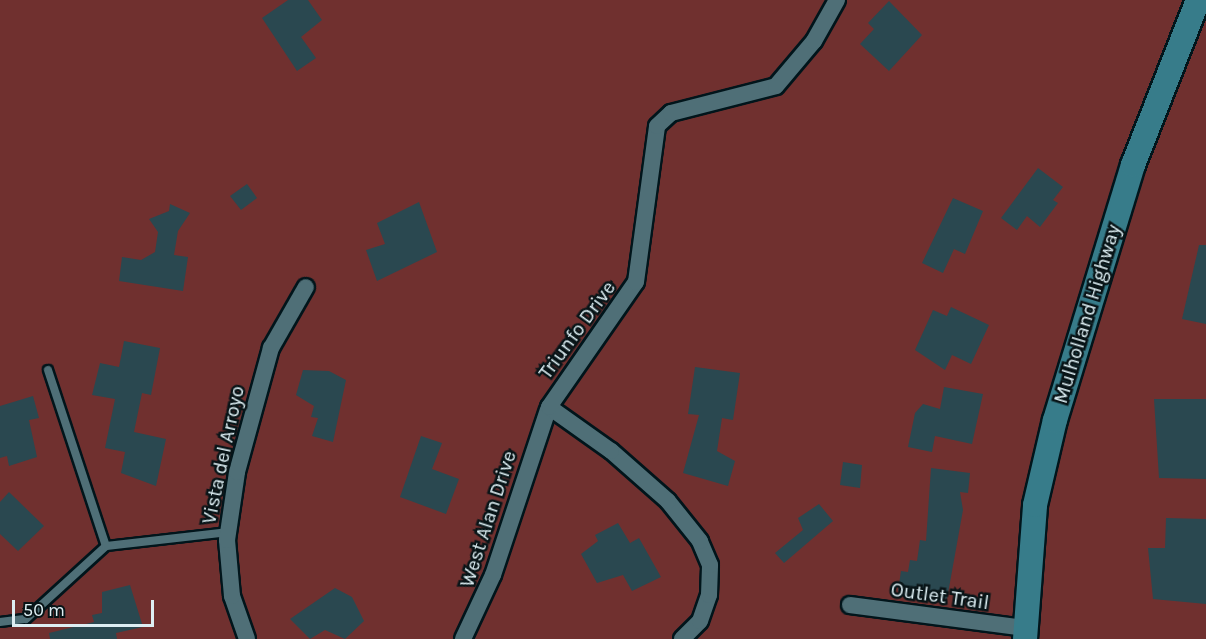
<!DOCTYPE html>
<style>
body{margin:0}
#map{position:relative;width:1206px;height:639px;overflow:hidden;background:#0f2e35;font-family:Karla,sans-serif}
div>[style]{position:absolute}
.green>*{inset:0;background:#70302f}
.building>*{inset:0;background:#2a4850}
.roads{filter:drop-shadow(2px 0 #01151b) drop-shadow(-2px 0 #01151b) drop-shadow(0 2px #01151b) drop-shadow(0 -2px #01151b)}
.lane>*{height:8px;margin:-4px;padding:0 4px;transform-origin:4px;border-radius:4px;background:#4f6f77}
.street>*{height:16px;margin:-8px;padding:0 8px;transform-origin:8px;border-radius:8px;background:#4f6f77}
.secondary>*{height:24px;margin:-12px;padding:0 12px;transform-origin:12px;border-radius:12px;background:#377c8a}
span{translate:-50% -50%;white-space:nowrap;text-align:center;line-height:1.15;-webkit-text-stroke:5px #081417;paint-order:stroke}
.street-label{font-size:20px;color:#ddeef3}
.scale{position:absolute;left:12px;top:600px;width:142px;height:27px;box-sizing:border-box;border:3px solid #ddeef3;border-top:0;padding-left:8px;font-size:18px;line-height:21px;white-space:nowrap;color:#ddeef3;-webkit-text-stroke:4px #081417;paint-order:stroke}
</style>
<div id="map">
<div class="green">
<i style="clip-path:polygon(0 0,1206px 0,1206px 639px,0 639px)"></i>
</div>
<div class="building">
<i style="clip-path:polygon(288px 0,308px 0,322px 20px,301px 37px,316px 58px,297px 71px,262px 18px)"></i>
<i style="clip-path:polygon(889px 1px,922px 35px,889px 71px,860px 44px,874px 29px,868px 23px)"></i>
<i style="clip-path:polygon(1038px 168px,1063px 187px,1053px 200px,1058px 203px,1040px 227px,1027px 216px,1017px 230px,1001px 218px)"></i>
<i style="clip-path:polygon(247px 184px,257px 198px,241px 210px,230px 196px)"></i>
<i style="clip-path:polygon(953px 198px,983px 211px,965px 254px,954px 249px,943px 273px,922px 263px)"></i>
<i style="clip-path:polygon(419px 202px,437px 252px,377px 281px,366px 250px,385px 244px,377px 223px)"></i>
<i style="clip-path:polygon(170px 204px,190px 213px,178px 231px,174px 255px,188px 257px,183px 291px,119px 281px,122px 257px,141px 260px,155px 252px,158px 232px,149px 219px,169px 211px)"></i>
<i style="clip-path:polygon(1199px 245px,1206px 245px,1206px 324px,1182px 319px)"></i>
<i style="clip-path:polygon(951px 307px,989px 325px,971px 364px,952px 355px,945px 370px,915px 350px,933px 310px,947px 316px)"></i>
<i style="clip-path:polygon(124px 341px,160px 348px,151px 395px,142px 393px,134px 432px,166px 439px,156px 486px,121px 473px,125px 452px,105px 448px,115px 399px,92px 395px,100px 363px,119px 367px)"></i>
<i style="clip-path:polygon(695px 367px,740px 373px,733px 420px,722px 418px,717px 451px,735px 461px,728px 486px,683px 473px,699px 415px,688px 414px)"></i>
<i style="clip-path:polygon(303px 370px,329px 371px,346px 380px,333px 442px,312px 436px,318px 418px,311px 417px,314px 406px,296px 395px)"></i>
<i style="clip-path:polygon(944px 387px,983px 394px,972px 444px,935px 436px,932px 452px,908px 447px,915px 413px,923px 404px,940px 409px)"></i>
<i style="clip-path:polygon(33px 396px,39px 418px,29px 420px,37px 457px,9px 466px,7px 456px,0 458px,0 406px)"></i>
<i style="clip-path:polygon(1154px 399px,1206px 399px,1206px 479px,1159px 478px)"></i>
<i style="clip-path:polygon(421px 436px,442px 443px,432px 469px,459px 479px,446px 514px,400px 497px)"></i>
<i style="clip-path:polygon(843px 462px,862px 465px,860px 488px,840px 485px)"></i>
<i style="clip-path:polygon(931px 468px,970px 473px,968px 493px,960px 492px,963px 510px,947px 599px,898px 591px,901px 571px,908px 572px,910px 560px,917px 561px,920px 540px,926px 541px)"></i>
<i style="clip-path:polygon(9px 492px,44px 526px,18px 551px,0 534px,0 502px)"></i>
<i style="clip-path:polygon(819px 504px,833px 521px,784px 563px,775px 553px,803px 530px,798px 518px)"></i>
<i style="clip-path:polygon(1166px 518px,1206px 519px,1206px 604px,1153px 599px,1148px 548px,1165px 548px)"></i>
<i style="clip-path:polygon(618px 523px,630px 543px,639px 538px,661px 577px,632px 591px,623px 575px,597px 583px,581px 554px,598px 541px,595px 535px)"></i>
<i style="clip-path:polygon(130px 585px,143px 627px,116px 633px,117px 639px,50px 639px,49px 633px,94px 622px,92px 615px,102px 613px,102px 592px)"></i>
<i style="clip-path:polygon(335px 588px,352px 597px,364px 621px,345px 639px,325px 630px,310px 639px,290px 619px)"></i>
</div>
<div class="roads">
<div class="lane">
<i style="left:48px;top:370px;width:185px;rotate:71.8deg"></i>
<i style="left:0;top:622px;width:26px;rotate:-7deg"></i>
<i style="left:26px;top:619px;width:108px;rotate:-42.4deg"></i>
<i style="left:106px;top:546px;width:124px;rotate:-6.5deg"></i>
</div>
<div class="street">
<i style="left:850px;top:605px;width:177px;rotate:7.5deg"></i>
<i style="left:247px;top:639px;width:46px;rotate:-109.2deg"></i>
<i style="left:232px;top:596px;width:56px;rotate:-95.1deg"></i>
<i style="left:227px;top:540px;width:69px;rotate:-81.6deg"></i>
<i style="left:237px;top:472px;width:129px;rotate:-74.7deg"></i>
<i style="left:271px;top:348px;width:70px;rotate:-60.2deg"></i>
<i style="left:463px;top:639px;width:71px;rotate:-64.9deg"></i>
<i style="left:493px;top:575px;width:174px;rotate:-71.6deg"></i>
<i style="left:682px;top:639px;width:25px;rotate:-45deg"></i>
<i style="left:700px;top:621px;width:28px;rotate:-71deg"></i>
<i style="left:709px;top:595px;width:30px;rotate:-88deg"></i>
<i style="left:710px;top:565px;width:26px;rotate:-113deg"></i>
<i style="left:700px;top:541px;width:51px;rotate:-128.7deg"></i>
<i style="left:668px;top:501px;width:76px;rotate:-138.7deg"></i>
<i style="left:611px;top:451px;width:76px;rotate:-144.6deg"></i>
<i style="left:549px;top:407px;width:152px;rotate:-55.2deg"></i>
<i style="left:636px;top:282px;width:157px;rotate:-82.3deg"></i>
<i style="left:657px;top:126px;width:19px;rotate:-43deg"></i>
<i style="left:671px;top:113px;width:108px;rotate:-14.4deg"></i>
<i style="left:776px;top:86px;width:59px;rotate:-49.8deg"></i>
<i style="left:814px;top:41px;width:47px;rotate:-60.7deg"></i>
</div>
<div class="secondary">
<i style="left:1025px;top:639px;width:134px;rotate:-85.7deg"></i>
<i style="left:1035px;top:505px;width:87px;rotate:-76.8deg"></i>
<i style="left:1055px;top:420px;width:267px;rotate:-73deg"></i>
<i style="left:1133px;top:165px;width:177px;rotate:-68.5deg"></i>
</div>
</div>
<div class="street-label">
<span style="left:1087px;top:314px;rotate:-73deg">Mulholland Highway</span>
<span style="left:577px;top:330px;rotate:-54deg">Triunfo Drive</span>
<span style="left:223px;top:455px;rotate:-78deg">Vista del Arroyo</span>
<span style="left:488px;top:519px;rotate:-72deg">West Alan Drive</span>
<span style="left:940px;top:596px;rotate:8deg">Outlet Trail</span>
</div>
<div class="scale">50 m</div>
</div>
